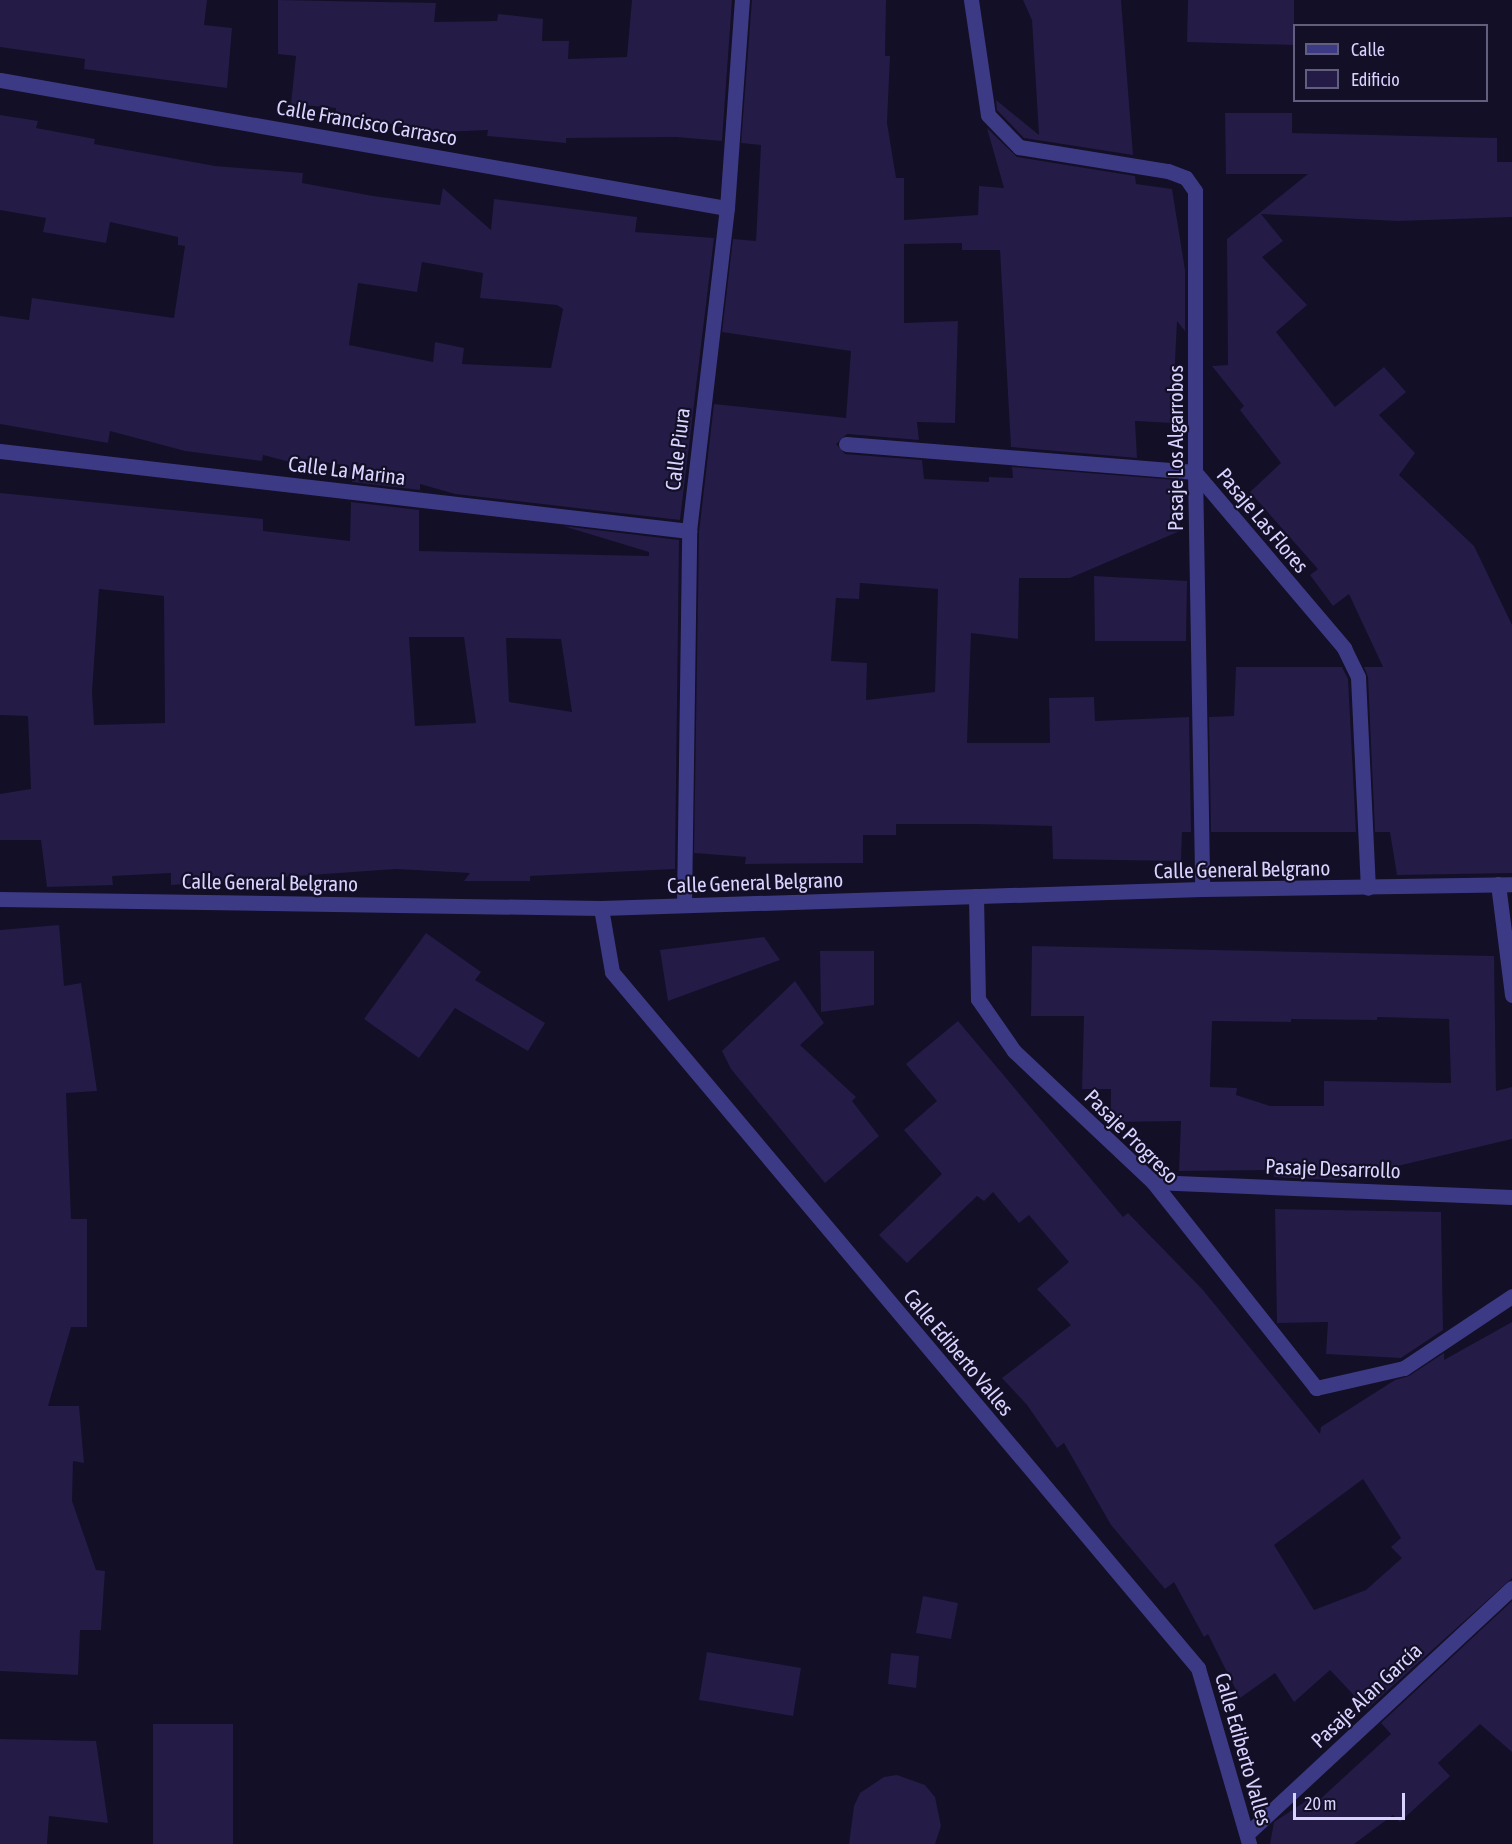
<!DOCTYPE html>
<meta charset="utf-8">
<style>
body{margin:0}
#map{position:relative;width:1512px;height:1844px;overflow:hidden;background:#130f26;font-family:"Asap Condensed",sans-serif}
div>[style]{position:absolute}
.building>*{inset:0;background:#241b47}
.street>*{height:15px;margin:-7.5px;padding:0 7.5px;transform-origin:7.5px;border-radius:7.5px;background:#3d3a85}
span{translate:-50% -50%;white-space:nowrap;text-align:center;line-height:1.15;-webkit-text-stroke:4.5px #130f26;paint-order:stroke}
.street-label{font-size:21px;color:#d9d4ff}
.legend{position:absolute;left:1293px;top:24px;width:195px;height:78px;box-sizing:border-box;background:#130f26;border:2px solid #625e7d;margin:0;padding:8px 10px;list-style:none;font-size:18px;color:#d9d4ff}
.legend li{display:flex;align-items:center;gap:12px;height:30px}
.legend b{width:30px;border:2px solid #625e7d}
.scale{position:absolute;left:1293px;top:1793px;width:112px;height:27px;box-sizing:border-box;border:3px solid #d9d4ff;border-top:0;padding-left:8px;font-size:18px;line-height:21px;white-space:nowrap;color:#d9d4ff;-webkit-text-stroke:4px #130f26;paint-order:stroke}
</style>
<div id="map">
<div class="building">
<i style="clip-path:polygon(0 0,207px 0,204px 25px,232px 28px,227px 88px,84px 69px,85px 59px,0 47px)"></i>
<i style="clip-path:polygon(278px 0,436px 3px,434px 22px,497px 21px,498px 14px,543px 19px,542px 41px,569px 41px,568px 59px,627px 57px,632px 0,732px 0,722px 141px,676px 137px,566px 138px,566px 143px,487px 136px,488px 130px,419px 133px,385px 122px,335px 119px,336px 108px,291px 104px,296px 56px,278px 54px)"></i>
<i style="clip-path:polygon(evenodd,752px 0,886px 0,885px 56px,890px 56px,887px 123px,896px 178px,904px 178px,904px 220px,978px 215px,979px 186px,1004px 188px,987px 128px,1017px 157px,1135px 176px,1136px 184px,1172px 189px,1185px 270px,1185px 331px,1177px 321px,1172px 423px,1135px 421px,1137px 458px,1011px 447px,1000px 250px,962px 250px,962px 243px,904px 244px,904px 323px,958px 321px,955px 423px,917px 422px,919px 440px,847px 434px,836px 444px,845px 454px,922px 460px,924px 479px,989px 482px,989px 477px,1013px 478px,1012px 467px,1177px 480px,1180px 531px,1070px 578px,1019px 578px,1018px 639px,971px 633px,967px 743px,1050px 743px,1049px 698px,1094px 697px,1095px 721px,1189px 717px,1191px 832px,1182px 832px,1181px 861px,1053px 859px,1052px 826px,975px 824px,896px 824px,896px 835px,863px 835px,863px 863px,745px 864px,746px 857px,694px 853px,699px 532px,714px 404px,846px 418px,851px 351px,722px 332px,733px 239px,756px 241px,761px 145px,741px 143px,752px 0,860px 583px,938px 589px,935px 692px,866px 700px,867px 663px,831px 661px,836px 598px,859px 599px,860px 583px)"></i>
<i style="clip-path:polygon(1023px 0,1121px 0,1133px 155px,1024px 138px,997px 110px,996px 100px,1039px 135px,1032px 20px)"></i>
<i style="clip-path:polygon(1188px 0,1294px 0,1294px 45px,1187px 42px)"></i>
<i style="clip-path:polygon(1225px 113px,1292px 113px,1292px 133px,1497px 138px,1497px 162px,1512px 162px,1512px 217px,1398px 221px,1261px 214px,1283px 241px,1262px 257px,1307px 305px,1276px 332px,1335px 407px,1384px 367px,1406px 392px,1379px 415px,1415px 453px,1399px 475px,1474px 546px,1512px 625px,1512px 873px,1397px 875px,1390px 832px,1375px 832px,1368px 677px,1364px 667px,1383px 667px,1349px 594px,1333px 606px,1310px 575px,1318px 569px,1250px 492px,1281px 463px,1240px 410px,1244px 406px,1212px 366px,1228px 365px,1227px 239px,1308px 174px,1226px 174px)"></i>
<i style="clip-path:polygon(evenodd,0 115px,38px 121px,36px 128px,95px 139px,94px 144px,215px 166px,303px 173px,302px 183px,373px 196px,440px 205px,443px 188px,491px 230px,494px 199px,637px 217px,635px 232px,714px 238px,680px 520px,455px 494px,420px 484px,420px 490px,352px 482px,352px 478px,347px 477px,349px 466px,291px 457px,290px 462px,263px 455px,262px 461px,185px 451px,110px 431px,108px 443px,0 424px,0 316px,29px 320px,32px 298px,174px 318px,185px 246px,178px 245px,178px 237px,110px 222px,106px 243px,43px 232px,46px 218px,0 210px,0 115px,422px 262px,483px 273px,480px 298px,557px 305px,563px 309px,551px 368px,462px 364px,464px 348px,435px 342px,433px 362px,349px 345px,358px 283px,417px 292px,422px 262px)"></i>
<i style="clip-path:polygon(evenodd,0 493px,263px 519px,263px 531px,350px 541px,351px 502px,419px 510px,419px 551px,649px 556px,649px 552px,563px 526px,679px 540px,675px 869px,530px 876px,530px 881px,464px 881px,470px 873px,396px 869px,171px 885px,171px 873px,112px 876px,113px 885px,47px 887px,41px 840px,0 840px,0 794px,31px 789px,28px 716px,0 715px,0 493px,99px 589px,164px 596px,165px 723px,94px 725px,92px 692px,99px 589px,0 493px,409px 637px,464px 637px,476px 723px,415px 726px,409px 637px,0 493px,506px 638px,561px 639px,572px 712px,509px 702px,506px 638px)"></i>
<i style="clip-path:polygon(1094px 576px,1187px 581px,1186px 641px,1095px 641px)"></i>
<i style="clip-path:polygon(1236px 667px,1342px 667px,1348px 679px,1356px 832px,1211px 832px,1209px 717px,1234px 716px)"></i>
<i style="clip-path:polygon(59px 925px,64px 986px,81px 983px,97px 1091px,66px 1093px,71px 1219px,87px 1219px,87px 1327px,71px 1327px,48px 1406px,79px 1406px,84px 1463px,73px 1461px,72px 1501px,96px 1570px,105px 1571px,101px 1630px,80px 1630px,78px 1675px,0 1671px,0 930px)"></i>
<i style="clip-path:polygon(426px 933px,481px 972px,475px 980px,545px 1023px,528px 1051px,455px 1008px,419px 1058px,364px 1019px)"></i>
<i style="clip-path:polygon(764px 937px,780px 960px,668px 1001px,660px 950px)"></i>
<i style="clip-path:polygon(evenodd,1032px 946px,1494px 956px,1496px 1091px,1512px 1087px,1512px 1139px,1338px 1180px,1274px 1177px,1274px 1170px,1179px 1171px,1181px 1121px,1111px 1122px,1111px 1089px,1082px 1089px,1084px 1016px,1031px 1016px,1032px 946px,1377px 1017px,1449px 1019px,1451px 1083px,1324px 1081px,1324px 1106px,1270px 1106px,1236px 1095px,1237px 1088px,1210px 1087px,1212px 1021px,1291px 1022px,1291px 1019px,1377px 1020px,1377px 1017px)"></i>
<i style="clip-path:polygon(820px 951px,874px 951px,874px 1005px,821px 1012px)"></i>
<i style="clip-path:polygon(795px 981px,824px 1023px,800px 1045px,856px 1097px,852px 1101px,879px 1136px,825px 1183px,731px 1069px,722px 1051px)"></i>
<i style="clip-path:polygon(evenodd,958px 1021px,1123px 1217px,1128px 1213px,1203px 1290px,1320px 1434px,1321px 1427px,1395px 1380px,1409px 1376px,1444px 1353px,1444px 1360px,1512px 1322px,1512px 1578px,1367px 1709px,1330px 1670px,1294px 1702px,1275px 1673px,1240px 1698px,1208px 1634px,1204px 1637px,1174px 1582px,1165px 1589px,1111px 1525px,1064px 1443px,1057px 1448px,1027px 1405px,1002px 1378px,1071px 1325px,1037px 1289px,1069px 1262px,1029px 1215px,1019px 1223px,993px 1192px,984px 1201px,977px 1196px,907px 1263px,879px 1235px,942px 1174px,904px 1130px,937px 1101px,906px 1064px,958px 1021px,1363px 1479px,1401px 1538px,1391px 1547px,1402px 1558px,1366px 1590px,1314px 1610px,1274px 1545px,1363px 1479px)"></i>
<i style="clip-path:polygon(1275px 1209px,1441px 1212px,1443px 1330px,1401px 1358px,1326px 1354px,1328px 1322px,1277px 1323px)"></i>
<i style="clip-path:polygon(923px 1596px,958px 1603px,951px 1639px,916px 1633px)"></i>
<i style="clip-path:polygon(1512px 1601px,1512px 1752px,1480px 1724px,1438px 1763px,1450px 1776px,1400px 1822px,1393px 1815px,1354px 1844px,1270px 1844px,1274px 1822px,1312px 1797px,1316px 1803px,1391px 1734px,1381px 1723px)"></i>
<i style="clip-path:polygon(707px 1652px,801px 1668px,793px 1716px,699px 1700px)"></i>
<i style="clip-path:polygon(891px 1653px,919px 1656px,916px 1688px,888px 1684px)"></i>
<i style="clip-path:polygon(153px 1724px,233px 1724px,233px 1844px,153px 1844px)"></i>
<i style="clip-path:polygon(0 1739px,96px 1741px,108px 1823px,49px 1816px,47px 1844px,0 1844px)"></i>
<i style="clip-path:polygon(897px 1775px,925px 1785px,935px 1797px,941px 1826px,935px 1844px,849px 1844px,854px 1806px,860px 1793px,884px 1777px)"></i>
</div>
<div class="street">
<i style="left:971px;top:0;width:116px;rotate:81.6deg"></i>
<i style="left:988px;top:115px;width:45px;rotate:45.9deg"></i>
<i style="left:1019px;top:147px;width:151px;rotate:9.2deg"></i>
<i style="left:1168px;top:171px;width:19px;rotate:21deg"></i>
<i style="left:1186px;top:178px;width:16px;rotate:55deg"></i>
<i style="left:1195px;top:191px;width:281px;rotate:90deg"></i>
<i style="left:1195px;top:472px;width:417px;rotate:89deg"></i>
<i style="left:0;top:80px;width:738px;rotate:9.99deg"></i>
<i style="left:846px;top:444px;width:350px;rotate:4.6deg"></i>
<i style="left:1195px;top:472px;width:231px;rotate:49.7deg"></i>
<i style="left:1344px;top:648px;width:32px;rotate:64deg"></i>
<i style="left:1358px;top:677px;width:211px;rotate:87.3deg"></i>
<i style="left:0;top:451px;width:694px;rotate:6.62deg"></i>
<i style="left:1498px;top:884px;width:112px;rotate:82.8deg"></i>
<i style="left:976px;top:896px;width:103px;rotate:88.9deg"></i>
<i style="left:978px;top:999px;width:63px;rotate:55.3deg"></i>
<i style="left:1014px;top:1051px;width:191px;rotate:43.3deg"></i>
<i style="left:1153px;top:1182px;width:263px;rotate:51.6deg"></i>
<i style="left:1316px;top:1388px;width:90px;rotate:-12.8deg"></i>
<i style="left:1404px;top:1368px;width:130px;rotate:-33.7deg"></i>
<i style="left:0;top:899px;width:601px;rotate:0.86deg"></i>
<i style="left:601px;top:908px;width:601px;rotate:-1.81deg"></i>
<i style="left:1202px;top:889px;width:310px;rotate:-0.9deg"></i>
<i style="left:684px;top:905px;width:374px;rotate:-89.2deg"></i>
<i style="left:689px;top:531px;width:325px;rotate:-83.3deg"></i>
<i style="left:727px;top:208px;width:209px;rotate:-85.9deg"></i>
<i style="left:601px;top:908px;width:65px;rotate:80.2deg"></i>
<i style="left:612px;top:972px;width:910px;rotate:49.9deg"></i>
<i style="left:1198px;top:1668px;width:183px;rotate:73.8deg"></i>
<i style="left:1153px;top:1182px;width:359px;rotate:2.4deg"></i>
<i style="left:1248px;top:1833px;width:360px;rotate:-42.9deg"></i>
</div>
<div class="street-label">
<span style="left:367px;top:122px;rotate:10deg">Calle Francisco Carrasco</span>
<span style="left:1175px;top:448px;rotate:-90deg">Pasaje Los Algarrobos</span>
<span style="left:677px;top:449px;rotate:-83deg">Calle Piura</span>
<span style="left:347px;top:470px;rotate:7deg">Calle La Marina</span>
<span style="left:1263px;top:520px;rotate:50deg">Pasaje Las Flores</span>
<span style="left:1242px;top:869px;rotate:-1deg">Calle General Belgrano</span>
<span style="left:270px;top:882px;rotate:1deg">Calle General Belgrano</span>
<span style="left:755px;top:882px;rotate:-2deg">Calle General Belgrano</span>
<span style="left:1132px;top:1136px;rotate:45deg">Pasaje Progreso</span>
<span style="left:1333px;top:1168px;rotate:2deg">Pasaje Desarrollo</span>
<span style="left:959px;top:1352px;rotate:50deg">Calle Ediberto Valles</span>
<span style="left:1366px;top:1695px;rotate:-43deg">Pasaje Alan García</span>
<span style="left:1244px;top:1749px;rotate:74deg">Calle Ediberto Valles</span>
</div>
<ul class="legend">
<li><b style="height:8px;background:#3d3a85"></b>Calle</li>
<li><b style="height:16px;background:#241b47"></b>Edificio</li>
</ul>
<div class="scale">20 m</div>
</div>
